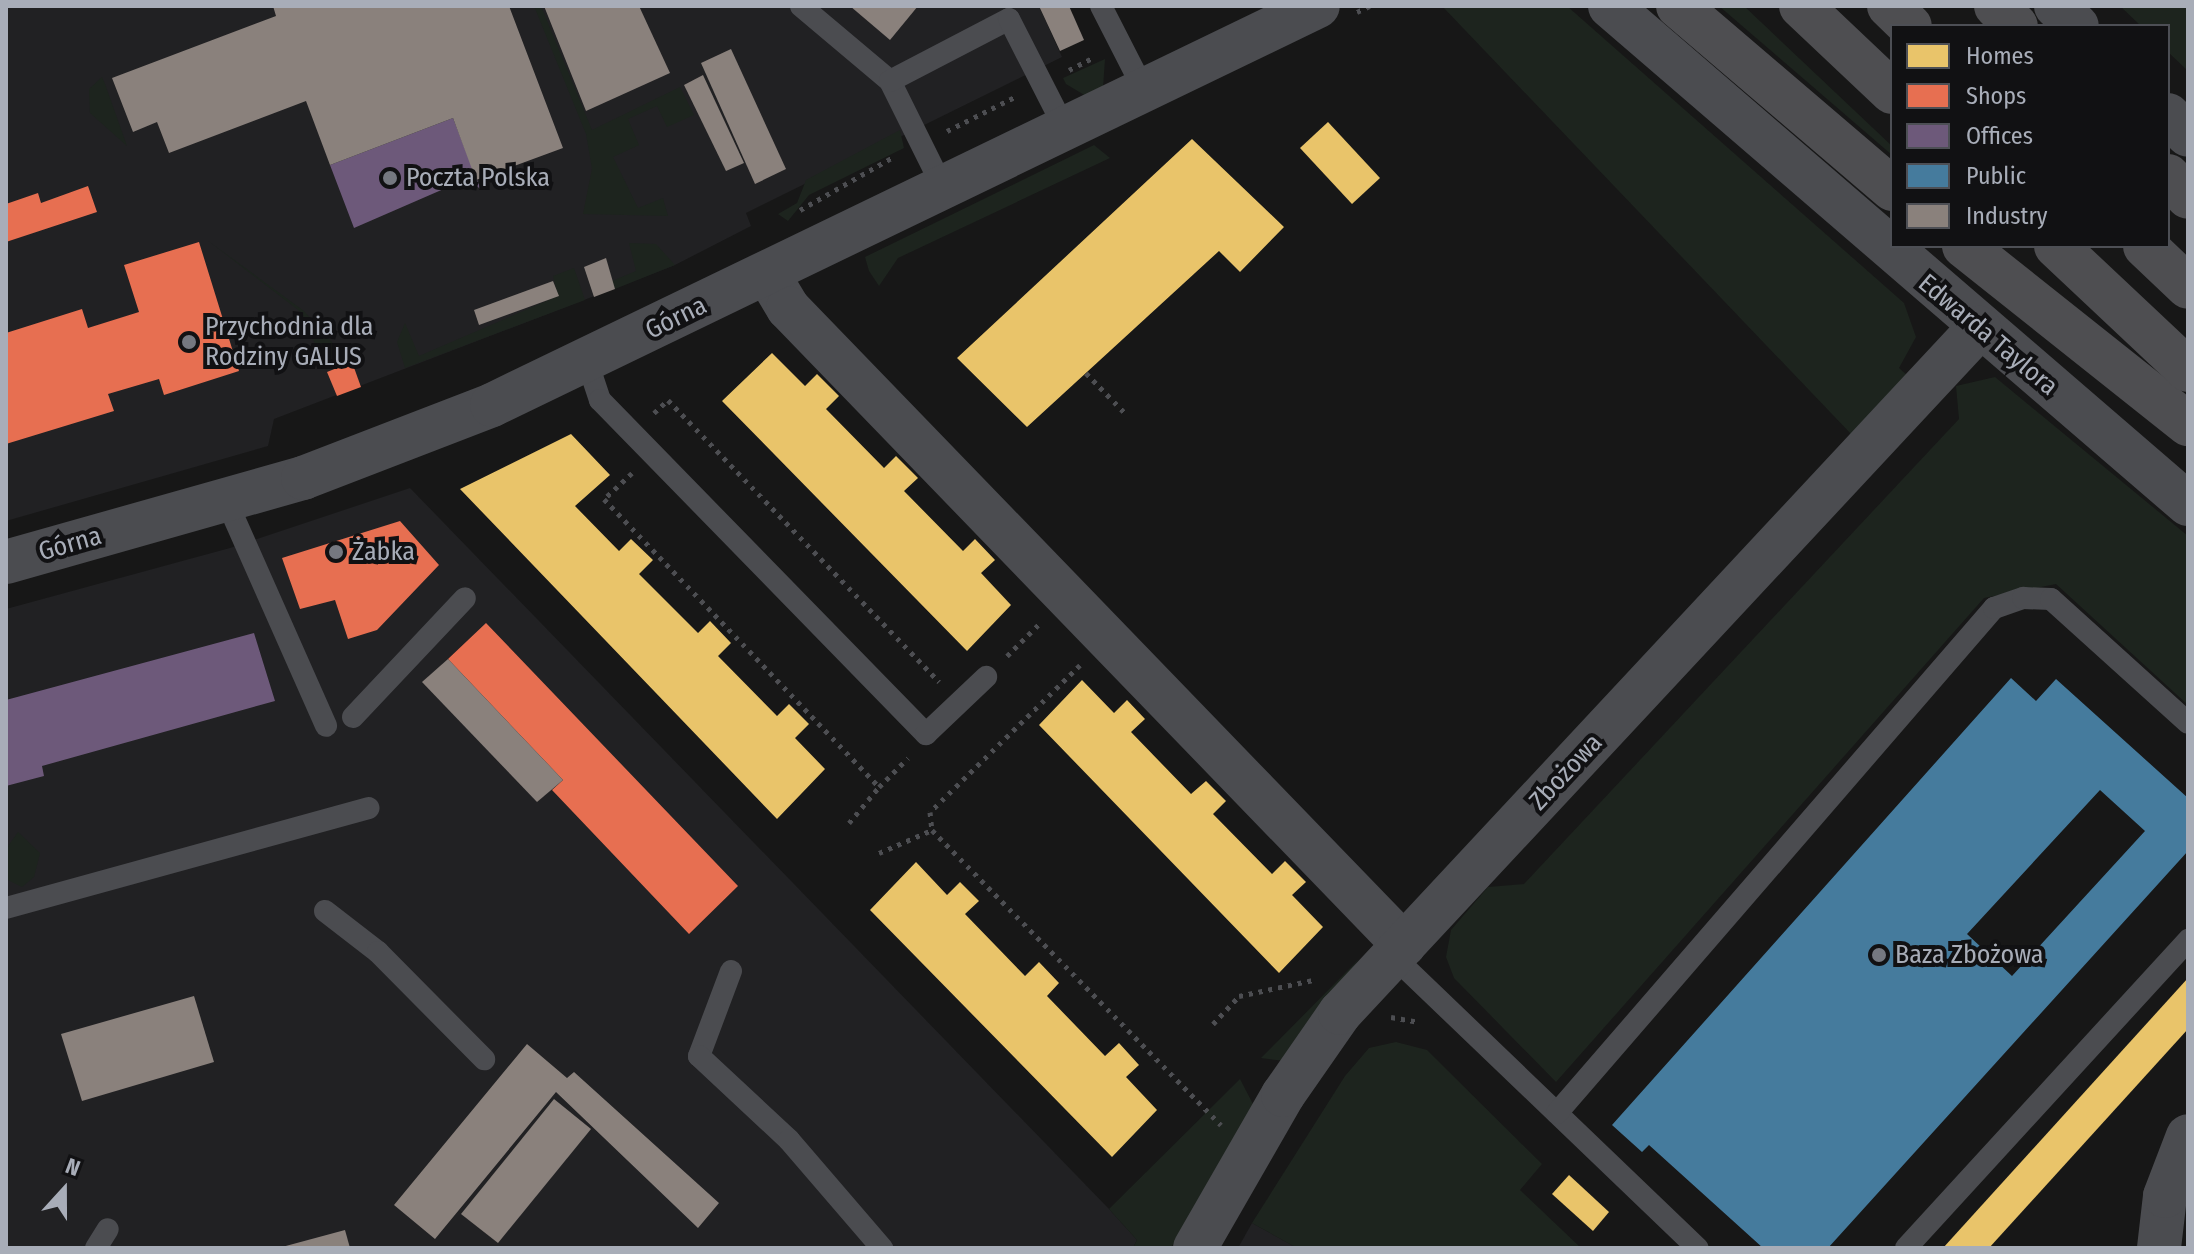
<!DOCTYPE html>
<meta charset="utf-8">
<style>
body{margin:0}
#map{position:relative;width:2194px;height:1254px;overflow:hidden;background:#171717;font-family:"Fira Sans Condensed",sans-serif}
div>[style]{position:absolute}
.built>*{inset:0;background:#212123}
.green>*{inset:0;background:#1d241e}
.homes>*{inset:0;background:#e9c46a}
.shops>*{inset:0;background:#e76f51}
.offices>*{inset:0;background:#6d597a}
.public>*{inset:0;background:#457b9d}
.industry>*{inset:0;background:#8a817c}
.path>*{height:5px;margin-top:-2.5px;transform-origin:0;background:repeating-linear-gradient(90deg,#4d4e52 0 4px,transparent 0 10px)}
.service>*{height:22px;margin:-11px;padding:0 11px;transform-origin:11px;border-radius:11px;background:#4b4c50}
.minor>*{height:44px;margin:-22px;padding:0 22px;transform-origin:22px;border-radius:22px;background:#4b4c50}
.tertiary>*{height:44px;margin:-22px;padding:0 22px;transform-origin:22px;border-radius:22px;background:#4b4c50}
.motorway>*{height:44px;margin:-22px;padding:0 22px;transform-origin:22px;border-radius:22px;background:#4e4e51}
.dots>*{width:22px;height:22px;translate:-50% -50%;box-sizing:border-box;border:4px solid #111113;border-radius:50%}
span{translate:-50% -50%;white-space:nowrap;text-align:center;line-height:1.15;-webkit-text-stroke:8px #111113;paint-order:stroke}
.poi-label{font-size:26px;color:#a8adb8}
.left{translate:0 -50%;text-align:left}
.street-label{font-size:26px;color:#a8adb8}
.frame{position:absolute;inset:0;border:8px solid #a8adb8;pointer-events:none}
.legend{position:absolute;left:1890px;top:24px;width:280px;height:224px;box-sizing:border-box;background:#111113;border:2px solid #4d4f55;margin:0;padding:10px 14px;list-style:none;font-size:24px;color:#a8adb8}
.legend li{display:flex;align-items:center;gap:16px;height:40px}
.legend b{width:40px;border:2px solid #4d4f55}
.north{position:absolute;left:24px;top:1150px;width:80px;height:80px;-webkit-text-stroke:6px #111113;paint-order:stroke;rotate:21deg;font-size:22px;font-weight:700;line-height:32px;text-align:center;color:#a8adb8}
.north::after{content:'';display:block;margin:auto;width:28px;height:36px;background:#a8adb8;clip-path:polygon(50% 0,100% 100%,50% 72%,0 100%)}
</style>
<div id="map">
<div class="built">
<i style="clip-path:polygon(6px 6px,1039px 6px,1062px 57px,746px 213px,751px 226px,675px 265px,274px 419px,268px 446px,6px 521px)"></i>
<i style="clip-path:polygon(410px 488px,1109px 1209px,1137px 1240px,1133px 1248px,6px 1248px,6px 609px,230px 548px)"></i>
<i style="clip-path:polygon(1252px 1223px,1297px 1248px,1238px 1248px)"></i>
</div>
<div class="green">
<i style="clip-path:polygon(534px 6px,541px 6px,592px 130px,680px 87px,694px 115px,667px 127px,657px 106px,628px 119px,639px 145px,613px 157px,638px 208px,663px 198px,668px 216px,583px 214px,592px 169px,586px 134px)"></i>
<i style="clip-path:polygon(1442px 6px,1567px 6px,1904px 303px,1916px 337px,1899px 368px,1908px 376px,1852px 435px)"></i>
<i style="clip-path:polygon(1719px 6px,1744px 6px,1892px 146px,1892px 155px)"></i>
<i style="clip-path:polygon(2120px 6px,2188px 6px,2188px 71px,2168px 52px,2168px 26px,2141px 26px)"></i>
<i style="clip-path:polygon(1105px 59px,1103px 88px,1086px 96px,1066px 84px,1063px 78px)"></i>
<i style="clip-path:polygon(102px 77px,105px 84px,127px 146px,90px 113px,89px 89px)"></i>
<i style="clip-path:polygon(900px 130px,904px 148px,809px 195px,788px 221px,778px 214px,797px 203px,806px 180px)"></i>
<i style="clip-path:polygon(1094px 145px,1110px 158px,898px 258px,879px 286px,869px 271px,865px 257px)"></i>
<i style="clip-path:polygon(207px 240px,304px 311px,336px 347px,337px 365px,326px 370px,302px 313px)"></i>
<i style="clip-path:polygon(629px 243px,656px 244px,675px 265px,615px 289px,612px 281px,636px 271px)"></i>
<i style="clip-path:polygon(574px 268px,585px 300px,405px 368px,397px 342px,405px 323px,419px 356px,558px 296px,553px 276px)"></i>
<i style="clip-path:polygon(1995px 377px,2188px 536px,2188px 705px,2056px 584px,1984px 598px,1556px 1082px,1454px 978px,1446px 957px,1451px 930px,1488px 887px,1524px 884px,1959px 419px,1956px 386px)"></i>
<i style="clip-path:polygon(18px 832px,40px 853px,34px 877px,22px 887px,6px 879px,6px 849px)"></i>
<i style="clip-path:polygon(1359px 959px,1284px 1061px,1261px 1058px)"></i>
<i style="clip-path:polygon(1396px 1042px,1427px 1050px,1542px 1164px,1520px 1190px,1581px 1248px,1297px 1248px,1252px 1223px,1345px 1076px,1369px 1048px)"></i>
<i style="clip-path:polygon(1240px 1079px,1254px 1106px,1171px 1248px,1133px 1248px,1137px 1240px,1109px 1209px)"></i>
</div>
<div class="homes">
<i style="clip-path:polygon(1328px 122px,1380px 178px,1352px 204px,1300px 148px)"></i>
<i style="clip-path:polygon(1192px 139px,1284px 227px,1240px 272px,1219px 251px,1027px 427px,957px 358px)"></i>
<i style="clip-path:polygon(772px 353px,805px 386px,817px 374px,839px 396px,826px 409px,884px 468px,896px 456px,918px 478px,904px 491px,963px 551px,975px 539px,995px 560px,981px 573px,1011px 605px,967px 651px,722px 401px)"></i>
<i style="clip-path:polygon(571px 434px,610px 475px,575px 506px,619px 551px,631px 539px,653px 560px,639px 574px,698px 633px,710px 621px,731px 643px,718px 656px,777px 716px,789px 704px,809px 724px,795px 738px,825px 769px,777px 819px,460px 489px)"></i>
<i style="clip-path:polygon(1082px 680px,1114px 713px,1127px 700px,1145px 719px,1131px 732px,1191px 794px,1206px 781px,1226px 801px,1213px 814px,1272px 874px,1285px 861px,1306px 882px,1292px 895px,1323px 927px,1279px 973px,1039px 725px)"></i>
<i style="clip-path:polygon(916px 862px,947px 895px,960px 882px,979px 901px,965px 914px,1025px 976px,1039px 962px,1059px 983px,1047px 996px,1105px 1056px,1119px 1043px,1139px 1065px,1126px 1077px,1157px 1110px,1112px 1157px,870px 910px)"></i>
<i style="clip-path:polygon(2188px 978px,2188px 1029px,1989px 1248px,1943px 1248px)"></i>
<i style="clip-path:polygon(1569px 1175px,1609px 1212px,1593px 1231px,1552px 1194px)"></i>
</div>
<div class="shops">
<i style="clip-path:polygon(88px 186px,97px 212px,6px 242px,6px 204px,38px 193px,41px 203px)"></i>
<i style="clip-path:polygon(199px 242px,239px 371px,164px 395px,159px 379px,108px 394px,114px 411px,6px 444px,6px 333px,82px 309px,88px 328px,139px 312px,124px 265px)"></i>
<i style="clip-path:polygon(352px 362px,361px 387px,337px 396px,327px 372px)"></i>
<i style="clip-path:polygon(400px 521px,439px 565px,377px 630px,348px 639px,335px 600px,300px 609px,282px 558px)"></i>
<i style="clip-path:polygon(486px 623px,738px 886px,689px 934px,552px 790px,563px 780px,448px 659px)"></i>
</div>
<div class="offices">
<i style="clip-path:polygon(453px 118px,481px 190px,469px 178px,354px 228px,330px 165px)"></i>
<i style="clip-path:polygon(254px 633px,275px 701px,42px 766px,44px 776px,6px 786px,6px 700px)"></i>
</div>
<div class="public">
<i style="clip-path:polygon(evenodd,2011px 678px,2036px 701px,2056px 679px,2188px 798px,2188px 851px,1828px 1248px,1763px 1248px,1649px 1145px,1642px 1152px,1612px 1125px,2011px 678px,2100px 790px,2145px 831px,2012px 976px,1967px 934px,2100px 790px)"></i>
</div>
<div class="industry">
<i style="clip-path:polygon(273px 6px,509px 6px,563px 148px,476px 180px,453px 118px,330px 165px,306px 101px,169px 153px,157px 122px,133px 132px,112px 78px,276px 16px)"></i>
<i style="clip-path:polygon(544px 6px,639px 6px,670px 73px,586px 111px)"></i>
<i style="clip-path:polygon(850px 6px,918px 6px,890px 40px)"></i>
<i style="clip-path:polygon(1039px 6px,1069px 6px,1084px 40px,1060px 51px)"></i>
<i style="clip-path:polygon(731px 49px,786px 169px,755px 184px,701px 63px)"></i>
<i style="clip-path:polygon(703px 75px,744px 163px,726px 171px,684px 85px)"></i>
<i style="clip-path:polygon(606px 258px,615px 289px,594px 297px,584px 267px)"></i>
<i style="clip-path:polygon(553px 281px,559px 296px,479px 325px,474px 310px)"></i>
<i style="clip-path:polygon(448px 659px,563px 780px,537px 802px,422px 682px)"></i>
<i style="clip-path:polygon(194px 996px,214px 1062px,82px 1101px,61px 1034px)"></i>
<i style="clip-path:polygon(527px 1044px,567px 1078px,574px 1072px,719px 1203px,698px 1228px,556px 1092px,435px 1239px,394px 1205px)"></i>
<i style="clip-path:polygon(554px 1099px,591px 1129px,498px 1243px,461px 1214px)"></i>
<i style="clip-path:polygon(345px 1230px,350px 1248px,282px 1248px,282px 1247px)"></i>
</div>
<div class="path">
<i style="left:1357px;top:12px;width:14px;rotate:-25deg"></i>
<i style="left:1069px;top:70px;width:29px;rotate:-27deg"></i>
<i style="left:947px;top:131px;width:78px;rotate:-26.6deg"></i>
<i style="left:800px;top:210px;width:109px;rotate:-29.6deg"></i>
<i style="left:1086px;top:373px;width:54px;rotate:45.7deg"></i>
<i style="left:654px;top:413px;width:19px;rotate:-43deg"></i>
<i style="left:668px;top:400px;width:391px;rotate:46.1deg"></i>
<i style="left:632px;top:473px;width:38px;rotate:137deg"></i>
<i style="left:604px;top:499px;width:398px;rotate:46.3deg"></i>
<i style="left:879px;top:787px;width:41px;rotate:-45deg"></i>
<i style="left:1007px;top:656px;width:45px;rotate:-45deg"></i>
<i style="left:1080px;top:665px;width:210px;rotate:135.6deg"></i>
<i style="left:930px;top:812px;width:18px;rotate:84deg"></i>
<i style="left:932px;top:830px;width:413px;rotate:45.6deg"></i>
<i style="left:849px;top:823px;width:47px;rotate:-50.2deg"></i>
<i style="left:879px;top:853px;width:58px;rotate:-23.5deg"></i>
<i style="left:1391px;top:1017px;width:27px;rotate:10deg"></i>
<i style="left:1213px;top:1024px;width:38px;rotate:-47deg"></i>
<i style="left:1239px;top:996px;width:76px;rotate:-12.2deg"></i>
</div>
<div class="service">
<i style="left:801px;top:6px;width:116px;rotate:40.1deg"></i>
<i style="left:890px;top:81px;width:119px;rotate:63.6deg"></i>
<i style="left:1101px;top:6px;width:94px;rotate:62.9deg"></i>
<i style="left:890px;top:81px;width:134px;rotate:-27.5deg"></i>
<i style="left:1009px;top:19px;width:123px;rotate:63deg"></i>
<i style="left:587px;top:361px;width:41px;rotate:71.6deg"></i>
<i style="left:600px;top:400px;width:467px;rotate:45.7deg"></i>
<i style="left:926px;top:734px;width:83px;rotate:-43.5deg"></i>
<i style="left:226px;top:500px;width:247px;rotate:66.1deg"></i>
<i style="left:353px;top:717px;width:163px;rotate:-46.7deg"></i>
<i style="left:6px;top:908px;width:376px;rotate:-15.4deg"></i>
<i style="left:325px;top:911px;width:67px;rotate:37.7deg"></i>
<i style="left:378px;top:952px;width:151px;rotate:45.3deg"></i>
<i style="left:1393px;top:956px;width:422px;rotate:43.8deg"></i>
<i style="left:731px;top:971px;width:91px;rotate:110.6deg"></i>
<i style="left:699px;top:1056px;width:123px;rotate:43deg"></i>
<i style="left:789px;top:1140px;width:143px;rotate:49.3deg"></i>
<i style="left:1557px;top:1113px;width:668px;rotate:-49.13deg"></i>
<i style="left:1994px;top:608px;width:31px;rotate:-19deg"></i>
<i style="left:2023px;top:598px;width:28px;rotate:2deg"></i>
<i style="left:2051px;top:599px;width:185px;rotate:42.1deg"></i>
<i style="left:96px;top:1248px;width:22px;rotate:-58deg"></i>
<i style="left:1906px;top:1248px;width:418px;rotate:-47.5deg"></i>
</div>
<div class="minor">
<i style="left:1610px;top:6px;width:763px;rotate:40.75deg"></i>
<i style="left:2056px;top:6px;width:29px;rotate:44deg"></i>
<i style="left:2168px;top:115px;width:28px;rotate:45deg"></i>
<i style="left:767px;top:273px;width:41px;rotate:59deg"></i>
<i style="left:788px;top:308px;width:886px;rotate:45.96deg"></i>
<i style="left:6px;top:562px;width:309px;rotate:-15.8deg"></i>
<i style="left:303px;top:478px;width:203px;rotate:-21.1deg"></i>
<i style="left:492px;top:405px;width:917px;rotate:-25.78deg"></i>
<i style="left:1195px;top:1248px;width:177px;rotate:-60.1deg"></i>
<i style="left:1283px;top:1095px;width:100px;rotate:-55.2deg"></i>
<i style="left:1340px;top:1013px;width:937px;rotate:-46.99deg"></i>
</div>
<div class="tertiary">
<i style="left:2159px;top:1248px;width:52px;rotate:-83.4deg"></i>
<i style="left:2165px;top:1196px;width:64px;rotate:-69deg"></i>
</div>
<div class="motorway">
<i style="left:1678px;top:6px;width:282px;rotate:40.5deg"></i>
<i style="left:1801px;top:6px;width:125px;rotate:43.4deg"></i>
<i style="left:1889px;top:6px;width:29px;rotate:44deg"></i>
<i style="left:1996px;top:6px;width:28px;rotate:45deg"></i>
<i style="left:2168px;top:176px;width:29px;rotate:46deg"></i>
<i style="left:1964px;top:246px;width:286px;rotate:38.5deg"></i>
<i style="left:2056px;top:246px;width:181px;rotate:43.2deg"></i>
<i style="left:2145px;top:246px;width:59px;rotate:43.6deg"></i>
</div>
<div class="dots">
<i style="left:390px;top:178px;background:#757880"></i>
<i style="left:189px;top:342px;background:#757880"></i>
<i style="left:336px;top:552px;background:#757880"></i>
<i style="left:1879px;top:955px;background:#757880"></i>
</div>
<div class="poi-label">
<span class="left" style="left:406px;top:178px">Poczta Polska</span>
<span class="left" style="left:205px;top:342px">Przychodnia dla<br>Rodziny GALUS</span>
<span class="left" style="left:352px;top:552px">Żabka</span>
<span class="left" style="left:1895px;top:955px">Baza Zbożowa</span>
</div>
<div class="street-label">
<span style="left:676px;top:318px;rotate:-26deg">Górna</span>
<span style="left:1988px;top:335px;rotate:40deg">Edwarda Taylora</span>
<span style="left:70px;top:544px;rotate:-16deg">Górna</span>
<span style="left:1566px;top:772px;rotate:-47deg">Zbożowa</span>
</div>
<div class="frame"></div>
<ul class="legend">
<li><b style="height:22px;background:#e9c46a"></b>Homes</li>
<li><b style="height:22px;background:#e76f51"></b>Shops</li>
<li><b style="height:22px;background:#6d597a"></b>Offices</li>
<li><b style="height:22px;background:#457b9d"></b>Public</li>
<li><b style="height:22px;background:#8a817c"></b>Industry</li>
</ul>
<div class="north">N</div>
</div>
